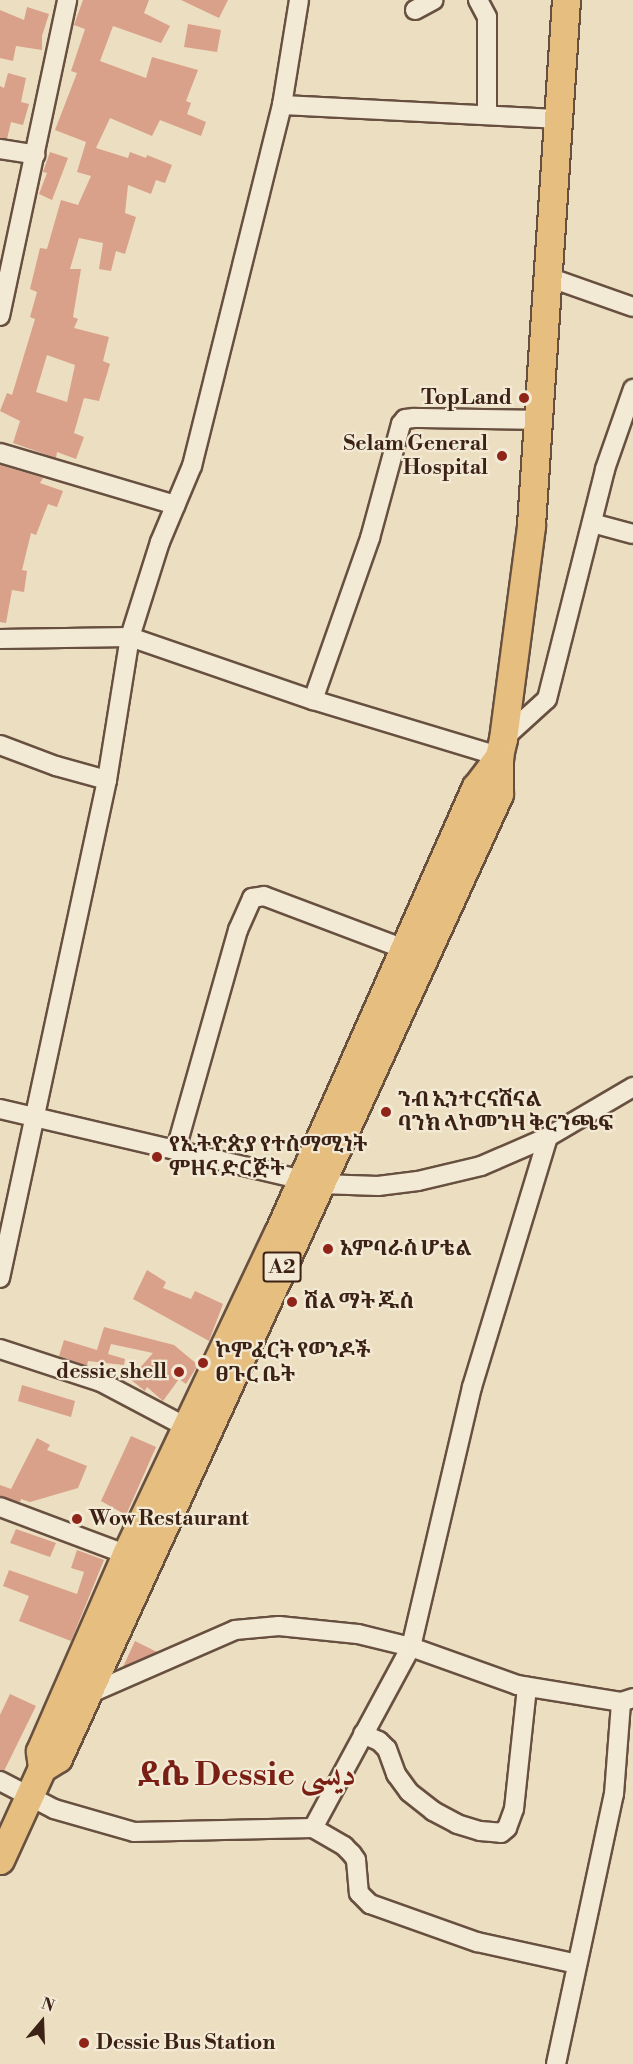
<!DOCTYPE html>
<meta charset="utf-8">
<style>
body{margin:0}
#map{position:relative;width:633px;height:2064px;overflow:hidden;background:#ecdec0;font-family:"Libre Bodoni",Amiri,"Noto Serif Ethiopic",serif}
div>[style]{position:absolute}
.building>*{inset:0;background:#d9a08a}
.roads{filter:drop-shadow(2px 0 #685040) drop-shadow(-2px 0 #685040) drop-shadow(0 2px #685040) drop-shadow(0 -2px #685040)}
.minor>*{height:18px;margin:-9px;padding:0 9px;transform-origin:9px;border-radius:9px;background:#f3ead6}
.highway>*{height:27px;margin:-13.5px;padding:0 13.5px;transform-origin:13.5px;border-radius:13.5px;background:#e6bf80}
.dots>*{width:16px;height:16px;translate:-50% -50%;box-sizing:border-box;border:3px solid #f3ead6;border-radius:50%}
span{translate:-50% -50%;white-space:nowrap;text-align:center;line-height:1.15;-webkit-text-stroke:4.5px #f3ead6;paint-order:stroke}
.shield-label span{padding:2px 4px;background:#f3ead6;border:2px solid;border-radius:4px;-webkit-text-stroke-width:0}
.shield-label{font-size:20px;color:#3c2115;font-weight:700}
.poi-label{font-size:21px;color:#3c2115;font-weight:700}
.right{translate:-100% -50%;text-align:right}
.left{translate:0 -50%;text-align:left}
.town-label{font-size:33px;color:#7a1f14;font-weight:700}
.north{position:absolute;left:12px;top:1992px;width:60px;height:60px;-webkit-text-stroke:4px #f3ead6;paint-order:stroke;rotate:19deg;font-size:16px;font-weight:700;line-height:24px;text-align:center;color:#3c2115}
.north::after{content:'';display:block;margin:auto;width:21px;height:27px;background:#3c2115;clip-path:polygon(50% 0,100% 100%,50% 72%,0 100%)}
</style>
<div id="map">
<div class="building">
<i style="clip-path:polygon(evenodd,83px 0,149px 0,144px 13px,170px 26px,161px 43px,113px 26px,100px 61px,146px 78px,152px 57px,198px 70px,186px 101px,191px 103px,187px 114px,206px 122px,201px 136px,160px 120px,152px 136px,110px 118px,96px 148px,128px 158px,130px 152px,146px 158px,147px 155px,172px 165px,165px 183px,156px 180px,151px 194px,128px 185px,125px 213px,136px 217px,125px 254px,116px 251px,111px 271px,99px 269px,103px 243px,79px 238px,70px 269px,81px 269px,73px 317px,78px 319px,74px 328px,109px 337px,103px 361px,110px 364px,99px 401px,84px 398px,74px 433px,84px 437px,76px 459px,57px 452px,56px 458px,13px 443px,20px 421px,0 411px,7px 393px,12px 395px,35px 319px,30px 317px,37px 292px,30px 289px,40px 248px,47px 249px,61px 200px,78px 205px,91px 176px,77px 172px,86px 142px,55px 130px,77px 73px,71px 71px,85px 29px,74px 25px,83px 0,47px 355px,75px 365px,67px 402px,36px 392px,47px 355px)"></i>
<i style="clip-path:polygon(181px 0,228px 0,219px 18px)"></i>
<i style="clip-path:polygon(27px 7px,49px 14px,42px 36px,42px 50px,16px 46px,13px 61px,0 58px,0 10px,24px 20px)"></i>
<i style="clip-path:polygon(188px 24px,221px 30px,217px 52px,184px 47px)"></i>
<i style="clip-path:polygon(8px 73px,26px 78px,21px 102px,29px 104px,23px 125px,11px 122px,7px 139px,0 138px,0 86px,4px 88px)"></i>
<i style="clip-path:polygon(50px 152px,68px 158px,52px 200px,39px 194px,47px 173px,43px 172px)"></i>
<i style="clip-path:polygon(0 465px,43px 478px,40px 483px,63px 491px,57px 507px,48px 504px,36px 535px,31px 533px,22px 570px,27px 571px,24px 592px,12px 590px,6px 623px,0 622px)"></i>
<i style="clip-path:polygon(147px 1270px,166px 1282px,163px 1288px,191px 1299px,195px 1291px,223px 1304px,209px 1341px,133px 1299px)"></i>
<i style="clip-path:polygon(104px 1327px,174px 1345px,198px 1365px,186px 1384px,179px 1379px,163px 1401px,147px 1387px,145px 1391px,130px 1379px,153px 1353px,111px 1344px,108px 1354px,125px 1359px,124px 1365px,88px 1361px,87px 1366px,59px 1356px,64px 1340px,97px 1350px)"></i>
<i style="clip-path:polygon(22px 1385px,75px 1401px,71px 1417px,18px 1401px)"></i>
<i style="clip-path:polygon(131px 1436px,156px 1447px,126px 1515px,101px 1501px)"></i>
<i style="clip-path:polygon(37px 1438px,50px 1445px,47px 1450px,87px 1466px,78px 1488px,30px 1502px,21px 1499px,20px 1502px,0 1496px,0 1485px,11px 1489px)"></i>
<i style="clip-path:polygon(16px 1529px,56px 1543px,50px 1557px,10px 1543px)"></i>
<i style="clip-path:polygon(77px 1550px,104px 1560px,71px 1641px,19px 1621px,29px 1596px,3px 1586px,9px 1570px,77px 1594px,84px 1572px,71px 1568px)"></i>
<i style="clip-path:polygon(135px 1641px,157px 1652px,123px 1667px)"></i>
<i style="clip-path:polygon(10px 1694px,36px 1706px,4px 1771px,0 1770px,0 1715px)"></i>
</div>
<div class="roads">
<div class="minor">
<i style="left:478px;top:0;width:19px;rotate:62deg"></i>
<i style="left:487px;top:17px;width:98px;rotate:90deg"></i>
<i style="left:415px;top:10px;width:21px;rotate:-28deg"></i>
<i style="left:282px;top:105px;width:275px;rotate:2.9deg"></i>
<i style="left:0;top:149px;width:36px;rotate:9deg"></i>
<i style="left:548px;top:277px;width:90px;rotate:19.4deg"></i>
<i style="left:0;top:316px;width:323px;rotate:-78deg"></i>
<i style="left:0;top:453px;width:183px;rotate:16.5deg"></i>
<i style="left:592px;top:523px;width:42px;rotate:15deg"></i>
<i style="left:0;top:639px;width:130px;rotate:-0.9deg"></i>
<i style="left:130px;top:637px;width:194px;rotate:19deg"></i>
<i style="left:313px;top:700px;width:194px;rotate:16.8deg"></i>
<i style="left:313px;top:700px;width:172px;rotate:-70.6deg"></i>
<i style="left:370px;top:538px;width:118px;rotate:-74.8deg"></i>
<i style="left:401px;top:424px;width:6px;rotate:-51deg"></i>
<i style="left:405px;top:419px;width:9px;rotate:-6deg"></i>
<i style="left:414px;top:418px;width:122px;rotate:0.9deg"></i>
<i style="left:503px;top:739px;width:59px;rotate:-42.3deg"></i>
<i style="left:547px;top:699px;width:237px;rotate:-75.8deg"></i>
<i style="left:605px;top:469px;width:85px;rotate:-70.7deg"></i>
<i style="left:0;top:745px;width:60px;rotate:20.6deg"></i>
<i style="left:56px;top:766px;width:53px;rotate:15.4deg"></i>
<i style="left:0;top:1109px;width:330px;rotate:13.2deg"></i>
<i style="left:321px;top:1184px;width:57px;rotate:2deg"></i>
<i style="left:378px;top:1186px;width:40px;rotate:-7.1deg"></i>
<i style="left:418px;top:1181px;width:65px;rotate:-13.4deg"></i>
<i style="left:481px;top:1166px;width:73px;rotate:-23.4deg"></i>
<i style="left:548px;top:1137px;width:99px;rotate:-30.5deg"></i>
<i style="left:176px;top:1149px;width:228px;rotate:-74.2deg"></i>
<i style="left:238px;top:930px;width:35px;rotate:-66deg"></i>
<i style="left:252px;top:898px;width:12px;rotate:-9deg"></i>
<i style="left:264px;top:896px;width:158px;rotate:20.7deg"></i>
<i style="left:0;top:1278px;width:509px;rotate:-77.87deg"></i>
<i style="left:107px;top:780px;width:145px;rotate:-80.9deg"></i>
<i style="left:130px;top:637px;width:100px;rotate:-72.5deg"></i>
<i style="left:160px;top:542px;width:82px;rotate:-67.2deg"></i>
<i style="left:192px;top:466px;width:372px;rotate:-76deg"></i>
<i style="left:282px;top:105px;width:106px;rotate:-80.8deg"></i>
<i style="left:0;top:1349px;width:106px;rotate:18.1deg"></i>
<i style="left:101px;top:1382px;width:105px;rotate:27.8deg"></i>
<i style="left:0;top:1507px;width:145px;rotate:20.6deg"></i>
<i style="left:84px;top:1696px;width:165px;rotate:-23.6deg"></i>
<i style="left:235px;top:1630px;width:44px;rotate:-5.2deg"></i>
<i style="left:279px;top:1626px;width:79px;rotate:5.8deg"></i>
<i style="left:358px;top:1634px;width:55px;rotate:13.8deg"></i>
<i style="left:411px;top:1647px;width:113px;rotate:19.7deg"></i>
<i style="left:517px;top:1685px;width:105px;rotate:9.3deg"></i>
<i style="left:621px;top:1702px;width:13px;rotate:-18deg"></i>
<i style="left:363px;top:1734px;width:17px;rotate:24deg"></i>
<i style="left:379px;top:1741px;width:11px;rotate:45deg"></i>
<i style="left:387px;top:1749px;width:27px;rotate:70deg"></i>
<i style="left:396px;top:1774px;width:22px;rotate:54deg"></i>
<i style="left:409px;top:1792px;width:31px;rotate:38deg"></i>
<i style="left:433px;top:1811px;width:27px;rotate:28deg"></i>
<i style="left:457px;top:1824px;width:24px;rotate:17deg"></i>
<i style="left:480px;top:1831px;width:21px;rotate:5deg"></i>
<i style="left:501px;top:1833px;width:8px;rotate:-40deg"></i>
<i style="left:507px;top:1828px;width:20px;rotate:-70deg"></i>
<i style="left:514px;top:1809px;width:123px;rotate:-83.9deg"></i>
<i style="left:0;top:1781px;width:61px;rotate:27.4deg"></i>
<i style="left:54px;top:1809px;width:83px;rotate:16deg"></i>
<i style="left:134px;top:1832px;width:179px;rotate:-1.3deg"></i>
<i style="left:313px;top:1828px;width:36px;rotate:30deg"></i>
<i style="left:344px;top:1846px;width:11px;rotate:45deg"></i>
<i style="left:352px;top:1854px;width:7px;rotate:56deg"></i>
<i style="left:356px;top:1860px;width:33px;rotate:85deg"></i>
<i style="left:359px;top:1893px;width:16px;rotate:45deg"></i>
<i style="left:370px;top:1904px;width:114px;rotate:19.6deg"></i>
<i style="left:477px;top:1942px;width:102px;rotate:12.4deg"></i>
<i style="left:313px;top:1828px;width:206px;rotate:-61.6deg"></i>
<i style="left:411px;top:1647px;width:267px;rotate:-76.8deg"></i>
<i style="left:472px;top:1387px;width:261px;rotate:-73.1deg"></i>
<i style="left:556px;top:2064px;width:276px;rotate:-77.9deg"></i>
<i style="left:614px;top:1794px;width:92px;rotate:-85.6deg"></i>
</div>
<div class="highway">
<i style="left:42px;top:1768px;width:19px;rotate:-32deg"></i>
<i style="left:58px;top:1758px;width:1060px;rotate:-65.42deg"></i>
<i style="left:499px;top:794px;width:38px;rotate:-90deg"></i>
<i style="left:499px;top:756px;width:17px;rotate:-77deg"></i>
<i style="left:503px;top:739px;width:216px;rotate:-82.5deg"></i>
<i style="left:531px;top:525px;width:526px;rotate:-86.19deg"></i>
<i style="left:0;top:1860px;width:101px;rotate:-65.5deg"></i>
<i style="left:42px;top:1768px;width:17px;rotate:-97deg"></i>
<i style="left:40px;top:1751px;width:215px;rotate:-66.4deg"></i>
<i style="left:126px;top:1554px;width:355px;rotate:-64.7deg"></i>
<i style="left:278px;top:1233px;width:488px;rotate:-66.1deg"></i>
<i style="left:476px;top:787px;width:39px;rotate:-53deg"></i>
</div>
</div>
<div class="dots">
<i style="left:524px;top:398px;background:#8f2418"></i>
<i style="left:502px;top:456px;background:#8f2418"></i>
<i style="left:386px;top:1112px;background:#8f2418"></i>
<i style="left:157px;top:1157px;background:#8f2418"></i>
<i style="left:328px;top:1249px;background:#8f2418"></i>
<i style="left:292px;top:1302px;background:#8f2418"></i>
<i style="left:203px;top:1363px;background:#8f2418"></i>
<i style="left:179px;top:1372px;background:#8f2418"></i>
<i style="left:77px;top:1519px;background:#8f2418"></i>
<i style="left:84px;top:2043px;background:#8f2418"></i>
</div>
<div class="shield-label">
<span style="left:282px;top:1267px">A2</span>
</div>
<div class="poi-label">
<span class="right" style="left:512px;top:398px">TopLand</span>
<span class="right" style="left:488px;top:456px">Selam General<br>Hospital</span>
<span class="left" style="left:398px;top:1112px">ንብ ኢንተርናሽናል<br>ባንክ ላኮመንዛ ቅርንጫፍ</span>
<span class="left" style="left:169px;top:1157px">የኢትዮጵያ የተስማሚነት<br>ምዘና ድርጅት</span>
<span class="left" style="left:340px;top:1249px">አምባራስ ሆቴል</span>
<span class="left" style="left:304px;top:1302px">ሽል ማት ጁስ</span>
<span class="left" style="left:215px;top:1363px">ኮምፈርት የወንዶች<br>ፀጉር ቤት</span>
<span class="right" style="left:167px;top:1372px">dessie shell</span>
<span class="left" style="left:89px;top:1519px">Wow Restaurant</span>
<span class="left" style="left:96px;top:2043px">Dessie Bus Station</span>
</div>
<div class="town-label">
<span style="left:247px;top:1776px">ደሴ Dessie ديسى</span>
</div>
<div class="north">N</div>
</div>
